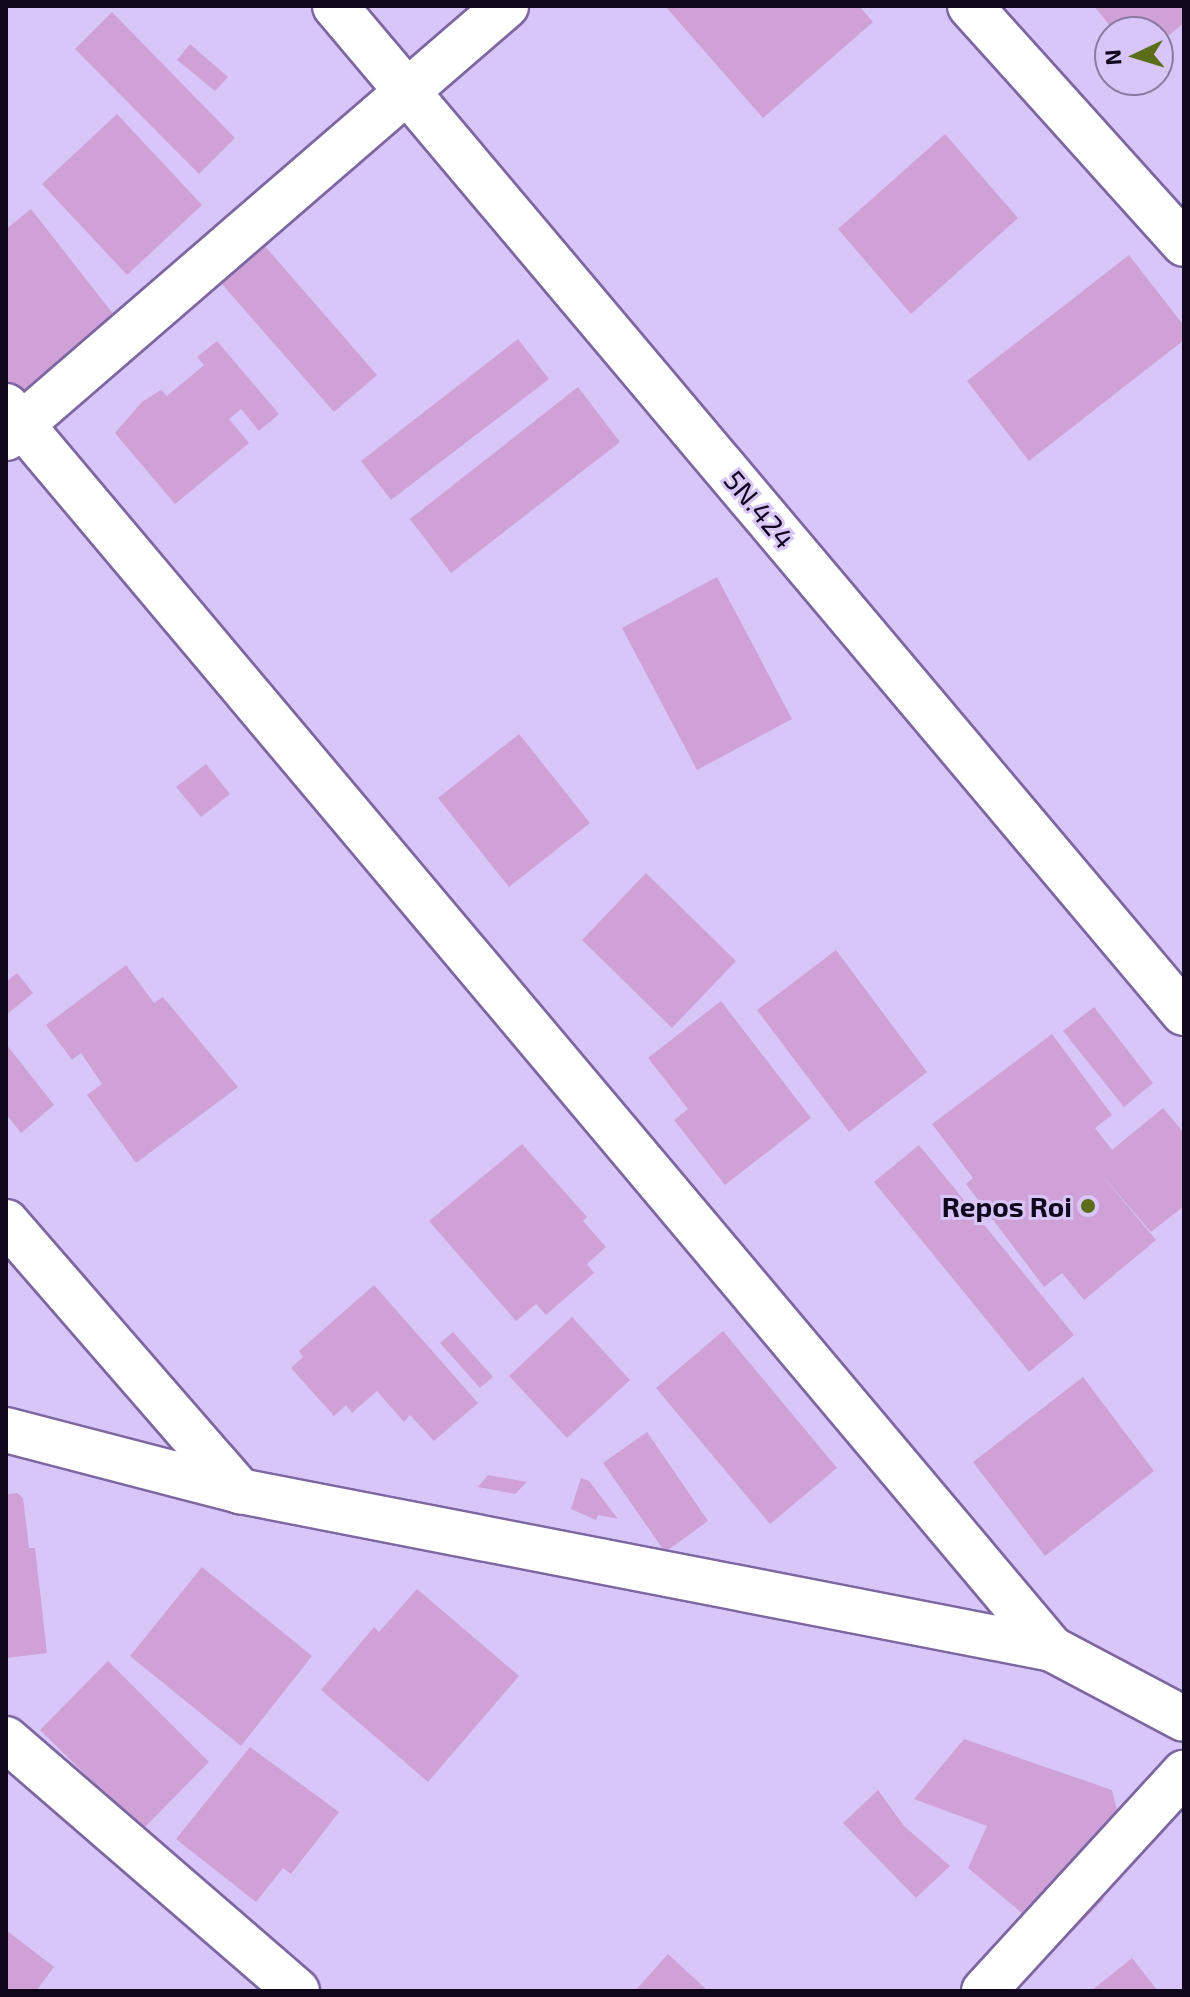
<!DOCTYPE html>
<style>
body{margin:0}
#map{position:relative;width:1190px;height:1997px;overflow:hidden;background:#d8c6f9;font-family:"Exo 2",sans-serif}
div>[style]{position:absolute}
.building>*{inset:0;background:#cfa1d7}
.roads{filter:drop-shadow(2px 0 #7d67a1) drop-shadow(-2px 0 #7d67a1) drop-shadow(0 2px #7d67a1) drop-shadow(0 -2px #7d67a1)}
.street>*{height:44px;margin:-22px;padding:0 22px;transform-origin:22px;border-radius:22px;background:#fff}
.dots>*{width:22px;height:22px;translate:-50% -50%;box-sizing:border-box;border:4px solid #d8c6f9;border-radius:50%}
span{translate:-50% -50%;white-space:nowrap;text-align:center;line-height:1.15;-webkit-text-stroke:6px #d8c6f9;paint-order:stroke}
.street-label{font-size:28px;color:#10071d}
.poi-label{font-size:28px;color:#10071d;font-weight:700}
.right{translate:-100% -50%;text-align:right}
.frame{position:absolute;inset:0;border:8px solid #10071d;pointer-events:none}
.north{position:absolute;left:1094px;top:16px;width:80px;height:80px;box-sizing:border-box;background:#d8c6f9;border:2px solid #887aa1;border-radius:50%;rotate:266deg;font-size:22px;font-weight:700;line-height:32px;text-align:center;color:#10071d}
.north::after{content:'';display:block;margin:auto;width:28px;height:36px;background:#5b6d19;clip-path:polygon(50% 0,100% 100%,50% 72%,0 100%)}
</style>
<div id="map">
<div class="building">
<i style="clip-path:polygon(665px 6px,859px 6px,873px 22px,763px 118px)"></i>
<i style="clip-path:polygon(1094px 6px,1184px 6px,1184px 23px,1158px 44px,1158px 32px,1115px 32px)"></i>
<i style="clip-path:polygon(112px 12px,235px 138px,199px 174px,75px 49px)"></i>
<i style="clip-path:polygon(190px 44px,228px 77px,215px 91px,177px 60px)"></i>
<i style="clip-path:polygon(117px 114px,202px 205px,127px 275px,42px 184px)"></i>
<i style="clip-path:polygon(945px 134px,1018px 218px,911px 314px,838px 229px)"></i>
<i style="clip-path:polygon(31px 209px,121px 324px,22px 401px,6px 380px,6px 229px)"></i>
<i style="clip-path:polygon(264px 245px,377px 375px,334px 412px,221px 283px)"></i>
<i style="clip-path:polygon(1129px 255px,1184px 326px,1184px 340px,1029px 461px,967px 381px)"></i>
<i style="clip-path:polygon(518px 339px,549px 379px,391px 500px,361px 461px)"></i>
<i style="clip-path:polygon(217px 341px,279px 414px,259px 431px,241px 409px,229px 419px,249px 443px,175px 504px,115px 433px,142px 402px,161px 390px,167px 396px,204px 365px,197px 357px)"></i>
<i style="clip-path:polygon(578px 387px,620px 442px,451px 573px,410px 519px)"></i>
<i style="clip-path:polygon(717px 577px,792px 719px,697px 770px,622px 628px)"></i>
<i style="clip-path:polygon(519px 734px,590px 823px,509px 887px,438px 798px)"></i>
<i style="clip-path:polygon(206px 764px,230px 794px,201px 817px,176px 787px)"></i>
<i style="clip-path:polygon(646px 873px,736px 961px,672px 1028px,582px 940px)"></i>
<i style="clip-path:polygon(836px 950px,927px 1072px,849px 1132px,757px 1010px)"></i>
<i style="clip-path:polygon(126px 965px,154px 1003px,163px 997px,238px 1087px,136px 1163px,87px 1095px,102px 1084px,81px 1053px,72px 1060px,46px 1025px)"></i>
<i style="clip-path:polygon(17px 973px,33px 993px,6px 1015px,6px 982px)"></i>
<i style="clip-path:polygon(721px 1001px,811px 1118px,725px 1185px,674px 1120px,688px 1109px,648px 1058px)"></i>
<i style="clip-path:polygon(1094px 1007px,1153px 1083px,1124px 1107px,1063px 1031px)"></i>
<i style="clip-path:polygon(1052px 1034px,1112px 1115px,1095px 1128px,1112px 1150px,1163px 1108px,1184px 1133px,1184px 1206px,1151px 1232px,1094px 1166px,1156px 1240px,1084px 1300px,1062px 1273px,1044px 1287px,966px 1184px,973px 1178px,932px 1124px)"></i>
<i style="clip-path:polygon(6px 1044px,54px 1105px,21px 1133px,6px 1114px)"></i>
<i style="clip-path:polygon(522px 1144px,587px 1217px,583px 1221px,606px 1247px,587px 1264px,594px 1273px,546px 1315px,536px 1304px,516px 1321px,429px 1221px)"></i>
<i style="clip-path:polygon(919px 1145px,1074px 1335px,1029px 1372px,874px 1182px)"></i>
<i style="clip-path:polygon(374px 1285px,478px 1403px,434px 1441px,410px 1415px,404px 1422px,377px 1391px,352px 1413px,346px 1405px,334px 1416px,291px 1368px,303px 1357px,299px 1351px)"></i>
<i style="clip-path:polygon(572px 1317px,630px 1380px,567px 1438px,509px 1376px)"></i>
<i style="clip-path:polygon(723px 1331px,837px 1468px,770px 1524px,656px 1388px)"></i>
<i style="clip-path:polygon(453px 1332px,493px 1377px,480px 1388px,440px 1343px)"></i>
<i style="clip-path:polygon(1083px 1377px,1154px 1471px,1045px 1556px,973px 1462px)"></i>
<i style="clip-path:polygon(647px 1432px,708px 1521px,665px 1552px,603px 1463px)"></i>
<i style="clip-path:polygon(488px 1475px,527px 1482px,515px 1494px,478px 1487px)"></i>
<i style="clip-path:polygon(581px 1478px,589px 1481px,618px 1519px,598px 1515px,596px 1520px,571px 1509px)"></i>
<i style="clip-path:polygon(17px 1493px,23px 1498px,29px 1548px,35px 1548px,47px 1653px,6px 1658px,6px 1494px)"></i>
<i style="clip-path:polygon(202px 1567px,312px 1656px,241px 1746px,130px 1656px)"></i>
<i style="clip-path:polygon(417px 1589px,519px 1676px,428px 1782px,321px 1690px,374px 1627px,379px 1632px)"></i>
<i style="clip-path:polygon(108px 1661px,209px 1762px,142px 1830px,40px 1730px)"></i>
<i style="clip-path:polygon(964px 1739px,1112px 1790px,1119px 1818px,1028px 1918px,968px 1868px,987px 1826px,914px 1799px)"></i>
<i style="clip-path:polygon(250px 1747px,339px 1812px,291px 1874px,283px 1868px,256px 1902px,176px 1839px)"></i>
<i style="clip-path:polygon(878px 1790px,904px 1826px,950px 1866px,916px 1898px,843px 1823px)"></i>
<i style="clip-path:polygon(1090px 1886px,1104px 1899px,1069px 1935px,1056px 1921px)"></i>
<i style="clip-path:polygon(6px 1930px,54px 1967px,36px 1991px,6px 1991px)"></i>
<i style="clip-path:polygon(668px 1954px,708px 1991px,635px 1991px)"></i>
<i style="clip-path:polygon(1132px 1958px,1158px 1991px,1091px 1991px)"></i>
</div>
<div class="roads">
<div class="street">
<i style="left:335px;top:6px;width:1317px;rotate:49.87deg"></i>
<i style="left:970px;top:6px;width:320px;rotate:48deg"></i>
<i style="left:6px;top:406px;width:1625px;rotate:49.92deg"></i>
<i style="left:6px;top:438px;width:661px;rotate:-40.83deg"></i>
<i style="left:6px;top:1222px;width:357px;rotate:49deg"></i>
<i style="left:6px;top:1430px;width:242px;rotate:14.6deg"></i>
<i style="left:240px;top:1491px;width:827px;rotate:11.01deg"></i>
<i style="left:1052px;top:1649px;width:149px;rotate:27.9deg"></i>
<i style="left:6px;top:1739px;width:385px;rotate:40.9deg"></i>
<i style="left:984px;top:1991px;width:296px;rotate:-47.5deg"></i>
</div>
</div>
<div class="dots">
<i style="left:1088px;top:1206px;background:#5b6d19"></i>
</div>
<div class="street-label">
<span style="left:760px;top:509px;rotate:50deg">5N.424</span>
</div>
<div class="poi-label">
<span class="right" style="left:1072px;top:1206px">Repos Roi</span>
</div>
<div class="frame"></div>
<div class="north">N</div>
</div>
